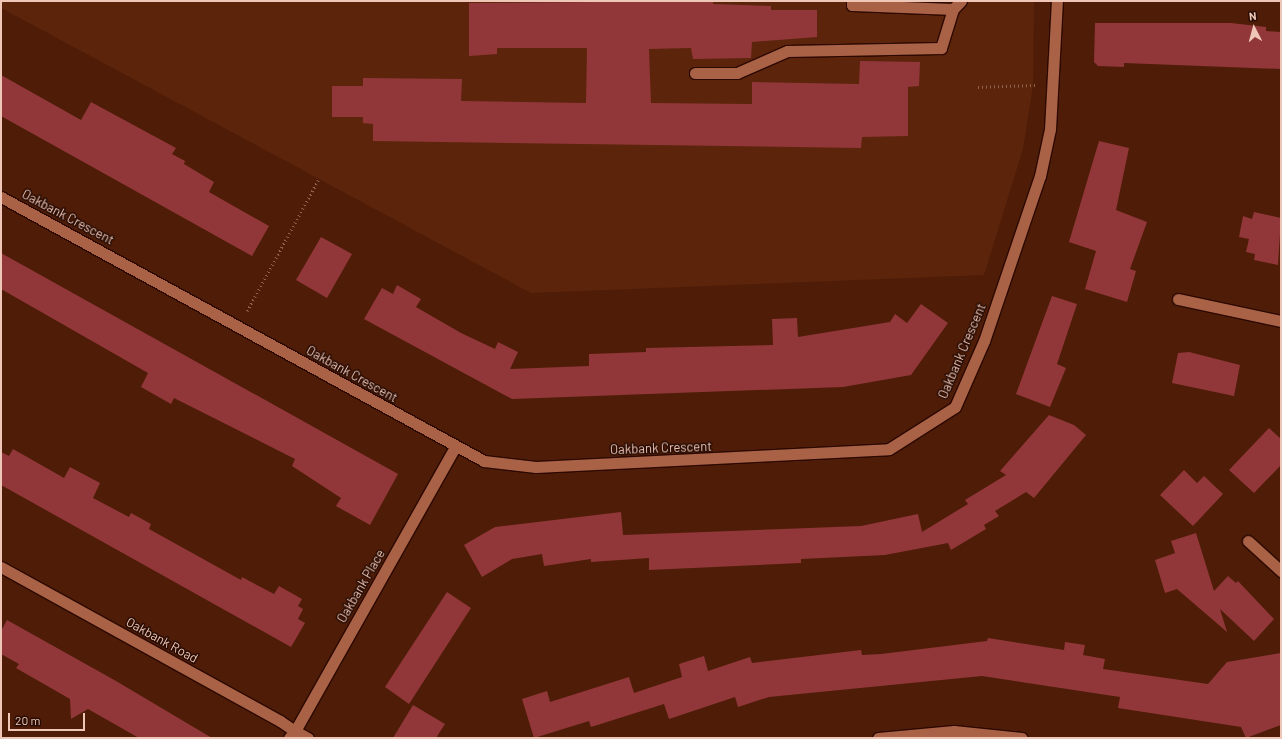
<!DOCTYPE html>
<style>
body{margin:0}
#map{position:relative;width:1282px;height:739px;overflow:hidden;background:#4e1c07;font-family:Barlow,sans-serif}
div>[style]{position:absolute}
.built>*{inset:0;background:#5c240b}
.building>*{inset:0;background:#913739}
.path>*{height:2.5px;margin-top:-1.25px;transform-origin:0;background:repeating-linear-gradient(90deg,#8f614e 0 1px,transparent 0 4px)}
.roads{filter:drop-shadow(1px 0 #2c0900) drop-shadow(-1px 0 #2c0900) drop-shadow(0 1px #2c0900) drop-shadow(0 -1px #2c0900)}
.service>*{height:11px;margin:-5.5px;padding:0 5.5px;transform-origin:5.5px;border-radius:5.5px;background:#a96246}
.minor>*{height:11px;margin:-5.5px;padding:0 5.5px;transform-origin:5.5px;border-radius:5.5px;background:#a96246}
.tertiary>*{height:11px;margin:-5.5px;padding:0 5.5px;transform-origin:5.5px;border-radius:5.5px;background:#a96246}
span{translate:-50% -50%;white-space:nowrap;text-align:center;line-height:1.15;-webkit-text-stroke:3px #280c03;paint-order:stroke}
.street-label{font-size:13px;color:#efc7b8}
.frame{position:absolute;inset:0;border:2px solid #efc7b8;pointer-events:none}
.north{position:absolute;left:1234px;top:8px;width:40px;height:40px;-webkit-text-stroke:3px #280c03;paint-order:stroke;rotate:354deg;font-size:11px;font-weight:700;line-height:16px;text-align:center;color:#efc7b8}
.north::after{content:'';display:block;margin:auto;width:14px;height:18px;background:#efc7b8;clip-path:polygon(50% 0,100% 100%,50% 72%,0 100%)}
.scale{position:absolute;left:8px;top:713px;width:77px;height:18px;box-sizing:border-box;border:2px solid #efc7b8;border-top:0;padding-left:5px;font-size:12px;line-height:14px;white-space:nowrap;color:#efc7b8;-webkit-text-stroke:3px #280c03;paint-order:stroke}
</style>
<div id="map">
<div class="built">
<i style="clip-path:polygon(1px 1px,1034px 1px,1033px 85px,1023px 149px,984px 275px,531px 293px,1px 8px)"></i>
</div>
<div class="building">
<i style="clip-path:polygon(713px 1px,713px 4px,771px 6px,771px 10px,817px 10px,817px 37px,752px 42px,751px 58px,693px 59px,691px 48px,649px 49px,651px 103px,752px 104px,752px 82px,859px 84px,860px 61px,920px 62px,919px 86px,908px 87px,908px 136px,862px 137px,861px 148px,373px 141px,373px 124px,363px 123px,363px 117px,332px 117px,332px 86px,363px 86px,363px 78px,462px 79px,461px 101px,586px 103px,587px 48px,497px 48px,497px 54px,469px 56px,469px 3px)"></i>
<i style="clip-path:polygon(1095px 23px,1231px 23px,1266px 27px,1266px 31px,1281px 32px,1281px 69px,1124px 63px,1124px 67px,1098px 66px,1094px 62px)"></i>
<i style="clip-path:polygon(1px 75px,81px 120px,91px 102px,176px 148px,172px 154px,185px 161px,184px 164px,214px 182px,209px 192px,269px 226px,252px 256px,1px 116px)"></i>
<i style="clip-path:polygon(1099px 141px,1129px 148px,1116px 210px,1147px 222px,1130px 269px,1136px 271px,1127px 302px,1085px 289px,1096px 251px,1069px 242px)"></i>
<i style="clip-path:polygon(1254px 212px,1281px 218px,1278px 265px,1254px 260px,1255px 254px,1246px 252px,1249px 239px,1239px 237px,1243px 216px,1252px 219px)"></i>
<i style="clip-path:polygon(321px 237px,352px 254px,327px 298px,296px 280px)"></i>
<i style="clip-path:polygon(1px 253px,398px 474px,370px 525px,336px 506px,341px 498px,292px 466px,295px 459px,174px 398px,171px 404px,141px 387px,148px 373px,1px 289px)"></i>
<i style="clip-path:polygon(397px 285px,421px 299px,416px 307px,461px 333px,495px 349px,498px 342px,518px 352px,510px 369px,589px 366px,589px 354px,646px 352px,646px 348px,773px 345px,772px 319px,797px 318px,798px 337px,890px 322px,895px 314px,907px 323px,921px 304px,948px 323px,911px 375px,843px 387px,512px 399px,364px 319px,382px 288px,393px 294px)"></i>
<i style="clip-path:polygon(1052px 296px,1077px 304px,1057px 364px,1066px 368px,1050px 407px,1016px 394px)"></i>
<i style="clip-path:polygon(1189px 352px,1240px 365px,1234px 396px,1172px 383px,1178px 353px)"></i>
<i style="clip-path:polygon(1049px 415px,1074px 425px,1086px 435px,1034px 498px,1026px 492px,995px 511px,999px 516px,984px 525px,986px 529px,951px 550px,948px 543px,885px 555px,801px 559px,801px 563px,649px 570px,649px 558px,591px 562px,591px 559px,544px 566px,542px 554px,512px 559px,482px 577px,464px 545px,495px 527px,621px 512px,623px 535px,861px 526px,918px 514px,922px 532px,968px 504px,965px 500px,1006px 475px,1000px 471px)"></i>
<i style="clip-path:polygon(1269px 428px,1281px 439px,1281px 465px,1254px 493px,1229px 470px)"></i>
<i style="clip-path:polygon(13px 449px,64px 478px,70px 467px,100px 483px,93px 498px,129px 517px,131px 513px,151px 524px,149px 529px,241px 580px,242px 577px,274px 594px,279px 586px,302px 599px,298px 606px,303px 609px,298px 619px,305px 623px,291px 647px,1px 485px,1px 452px,9px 456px)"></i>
<i style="clip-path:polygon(1184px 470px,1197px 483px,1204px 476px,1223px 494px,1193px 526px,1160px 495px)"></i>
<i style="clip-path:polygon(1196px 533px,1214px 591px,1228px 576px,1236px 583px,1238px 581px,1274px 619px,1254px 641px,1220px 609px,1227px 632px,1177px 589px,1165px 593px,1155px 560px,1175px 553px,1171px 541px)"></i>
<i style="clip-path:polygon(447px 592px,471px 608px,409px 704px,385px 687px)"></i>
<i style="clip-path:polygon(7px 620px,116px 681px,212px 738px,139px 738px,88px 709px,71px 719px,70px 699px,16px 668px,19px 664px,1px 654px,1px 631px)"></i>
<i style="clip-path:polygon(988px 638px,1064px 650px,1065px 642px,1085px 645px,1083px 655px,1105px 659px,1103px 669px,1208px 684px,1227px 662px,1281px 653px,1281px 725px,1246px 738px,1241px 727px,1118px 708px,1120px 697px,982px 676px,769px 697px,738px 707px,735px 697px,669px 719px,664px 704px,591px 727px,589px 721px,534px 738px,522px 699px,547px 691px,550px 702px,629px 677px,634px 693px,682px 677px,679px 664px,704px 656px,708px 671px,750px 657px,752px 663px,861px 650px,862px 655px,881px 654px,987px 641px)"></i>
<i style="clip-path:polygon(413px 705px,445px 724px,436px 738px,393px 738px)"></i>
</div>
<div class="path">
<i style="left:978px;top:87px;width:57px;rotate:-2deg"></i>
<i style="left:247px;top:311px;width:149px;rotate:-61.5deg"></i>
</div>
<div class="roads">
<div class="service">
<i style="left:852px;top:1px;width:4px;rotate:90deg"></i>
<i style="left:852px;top:5px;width:101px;rotate:2.3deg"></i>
<i style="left:953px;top:9px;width:11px;rotate:-45deg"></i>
<i style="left:695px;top:73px;width:42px"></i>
<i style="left:737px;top:73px;width:55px;rotate:-23.7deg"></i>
<i style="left:787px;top:51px;width:154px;rotate:-1.1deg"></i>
<i style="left:941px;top:48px;width:41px;rotate:-72.9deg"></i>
</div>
<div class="minor">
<i style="left:1px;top:197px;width:550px;rotate:28.66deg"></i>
<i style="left:484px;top:461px;width:52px;rotate:6.6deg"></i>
<i style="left:536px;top:467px;width:353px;rotate:-2.9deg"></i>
<i style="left:889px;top:449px;width:78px;rotate:-32.5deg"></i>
<i style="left:955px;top:407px;width:72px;rotate:-66.3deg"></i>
<i style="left:984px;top:341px;width:174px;rotate:-71.3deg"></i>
<i style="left:1040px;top:176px;width:48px;rotate:-78deg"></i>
<i style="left:1050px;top:129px;width:128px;rotate:-86.9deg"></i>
<i style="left:1178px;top:299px;width:105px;rotate:12.1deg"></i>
<i style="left:1248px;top:541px;width:45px;rotate:42.3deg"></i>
<i style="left:308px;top:738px;width:15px;rotate:-152deg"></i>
<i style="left:295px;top:731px;width:326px;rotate:-60.6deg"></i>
<i style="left:878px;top:738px;width:76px;rotate:-5.3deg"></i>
<i style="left:954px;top:731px;width:68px;rotate:5.9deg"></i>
</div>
<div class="tertiary">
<i style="left:1px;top:567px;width:319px;rotate:28.9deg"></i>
<i style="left:280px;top:721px;width:18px;rotate:34deg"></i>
<i style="left:295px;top:731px;width:9px;rotate:131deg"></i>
</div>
</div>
<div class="street-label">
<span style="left:68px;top:217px;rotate:28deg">Oakbank Crescent</span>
<span style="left:962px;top:351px;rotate:-67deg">Oakbank Crescent</span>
<span style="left:352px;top:374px;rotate:29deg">Oakbank Crescent</span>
<span style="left:661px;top:448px;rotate:-2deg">Oakbank Crescent</span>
<span style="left:361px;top:586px;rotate:-60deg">Oakbank Place</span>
<span style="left:162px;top:640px;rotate:29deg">Oakbank Road</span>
</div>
<div class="frame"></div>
<div class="north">N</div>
<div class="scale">20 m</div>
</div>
